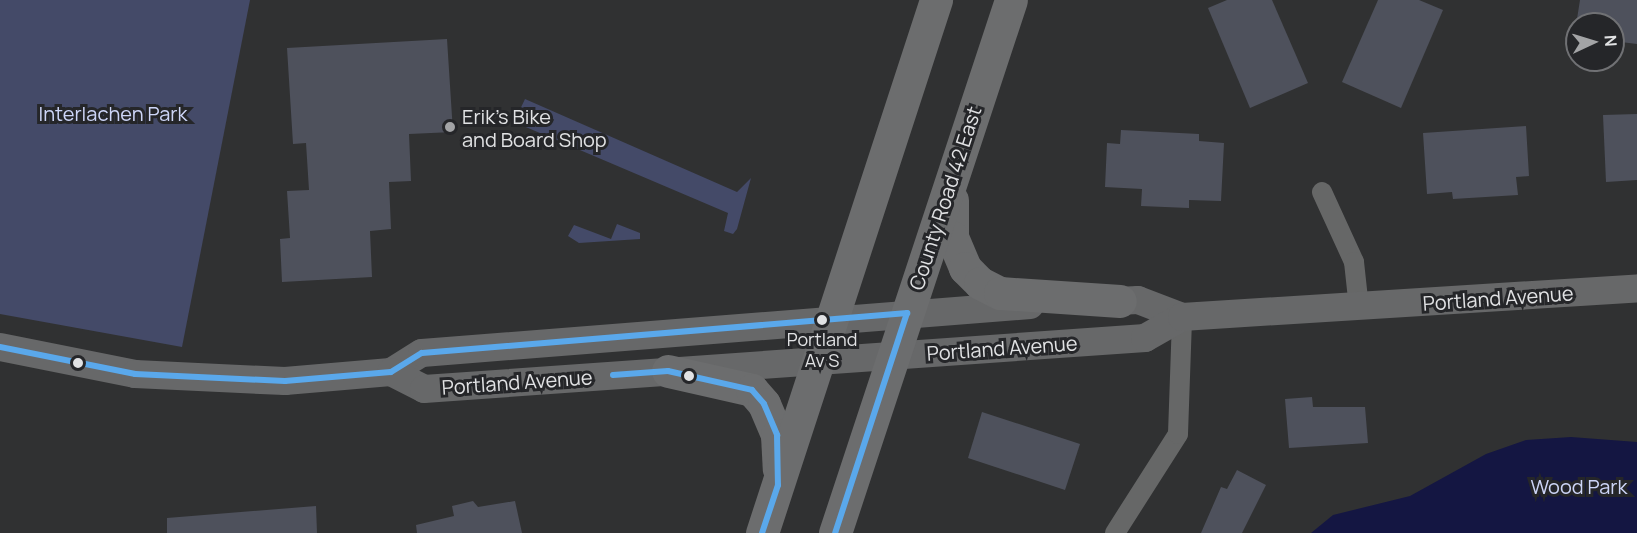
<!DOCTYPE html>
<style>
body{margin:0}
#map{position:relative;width:1637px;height:533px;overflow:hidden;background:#303132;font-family:Manrope,sans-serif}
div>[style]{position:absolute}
.green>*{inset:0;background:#444a68}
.water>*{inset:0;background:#141642}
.building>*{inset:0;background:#4e515c}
.street>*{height:20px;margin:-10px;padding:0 10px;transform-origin:10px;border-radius:10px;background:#666767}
.secondary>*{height:28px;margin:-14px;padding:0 14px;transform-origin:14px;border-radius:14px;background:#676869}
.highway>*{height:33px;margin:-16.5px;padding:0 16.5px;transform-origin:16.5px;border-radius:16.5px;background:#6c6d6e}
.bus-1>*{height:6px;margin:-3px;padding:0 3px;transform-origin:3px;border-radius:3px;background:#5aa8eb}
.dots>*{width:16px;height:16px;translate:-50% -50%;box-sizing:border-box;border:3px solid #252629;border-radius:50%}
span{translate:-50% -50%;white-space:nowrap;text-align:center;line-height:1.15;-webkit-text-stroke:6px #252629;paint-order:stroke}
.bus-label{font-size:18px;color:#e1e2e4}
.park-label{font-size:20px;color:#cdd5f7}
.poi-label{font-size:20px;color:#e1e2e4}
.left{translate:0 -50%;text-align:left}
.street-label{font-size:20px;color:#e1e2e4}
.north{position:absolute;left:1565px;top:12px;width:60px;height:60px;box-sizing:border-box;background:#252629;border:2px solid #707174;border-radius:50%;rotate:86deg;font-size:16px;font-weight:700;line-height:24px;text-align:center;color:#e1e2e4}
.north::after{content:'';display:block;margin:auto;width:21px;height:27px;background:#a3a4a6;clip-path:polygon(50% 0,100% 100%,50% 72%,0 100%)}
</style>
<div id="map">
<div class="green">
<i style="clip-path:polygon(0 0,250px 0,182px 347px,0 314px)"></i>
<i style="clip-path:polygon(525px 99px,737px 192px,751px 178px,737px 229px,733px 234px,724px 231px,728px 213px,514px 122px)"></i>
<i style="clip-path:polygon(617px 224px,640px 233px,640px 239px,579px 243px,568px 236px,574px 225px,611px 239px)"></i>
</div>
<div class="water">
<i style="clip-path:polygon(1571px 437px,1637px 442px,1637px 533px,1311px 533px,1333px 515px,1410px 496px,1486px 454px,1526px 440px)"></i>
</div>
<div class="building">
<i style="clip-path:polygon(1227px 0,1272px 0,1308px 83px,1250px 108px,1208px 8px)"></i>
<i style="clip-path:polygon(1378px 0,1419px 0,1443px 10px,1401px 108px,1342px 82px)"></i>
<i style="clip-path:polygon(1580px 0,1637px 0,1637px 44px,1613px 41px,1613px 24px,1577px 19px)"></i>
<i style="clip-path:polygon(447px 39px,453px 132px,409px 134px,411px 181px,389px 182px,391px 229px,370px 231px,372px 277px,282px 282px,280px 239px,290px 238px,287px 191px,309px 190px,306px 143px,293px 144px,287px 48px)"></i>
<i style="clip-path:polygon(1637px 114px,1637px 180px,1606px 182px,1603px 115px)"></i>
<i style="clip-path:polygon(1526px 126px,1529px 176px,1516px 177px,1518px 195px,1453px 199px,1452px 192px,1427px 194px,1423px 133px)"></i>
<i style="clip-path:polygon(1121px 130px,1199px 134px,1199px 141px,1224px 143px,1221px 201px,1189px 200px,1189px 208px,1141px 206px,1142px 189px,1105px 187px,1107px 143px,1120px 144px)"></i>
<i style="clip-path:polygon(1312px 397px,1313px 407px,1365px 407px,1368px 443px,1289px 448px,1285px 399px)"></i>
<i style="clip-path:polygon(982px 412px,1080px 444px,1065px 490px,968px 458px)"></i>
<i style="clip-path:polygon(1237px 470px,1266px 485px,1242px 533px,1201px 533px,1221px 487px,1227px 489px)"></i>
<i style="clip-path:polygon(473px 501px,478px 507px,515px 501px,522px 533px,417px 533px,416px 525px,454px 516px,452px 506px)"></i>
<i style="clip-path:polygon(316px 506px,317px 533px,167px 533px,167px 518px)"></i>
</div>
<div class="street">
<i style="left:1322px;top:192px;width:77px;rotate:65.4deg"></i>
<i style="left:1354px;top:262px;width:46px;rotate:83.8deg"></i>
<i style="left:1115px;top:533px;width:117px;rotate:-57.5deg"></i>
<i style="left:1178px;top:434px;width:117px;rotate:-88deg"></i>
</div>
<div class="secondary">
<i style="left:1097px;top:302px;width:41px;rotate:-2.8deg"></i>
<i style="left:1138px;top:300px;width:47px;rotate:21.1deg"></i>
<i style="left:0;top:347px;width:138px;rotate:11.3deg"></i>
<i style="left:135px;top:374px;width:150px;rotate:2.7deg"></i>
<i style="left:285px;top:381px;width:106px;rotate:-4.9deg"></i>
<i style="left:391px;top:372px;width:36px;rotate:-32deg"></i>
<i style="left:422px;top:353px;width:610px;rotate:-4.51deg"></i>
<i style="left:391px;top:372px;width:37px;rotate:27deg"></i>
<i style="left:424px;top:389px;width:723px;rotate:-4.05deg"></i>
<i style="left:1145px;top:338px;width:43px;rotate:-29.6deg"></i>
<i style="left:1182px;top:317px;width:456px;rotate:-3.6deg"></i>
</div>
<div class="highway">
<i style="left:952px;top:200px;width:37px;rotate:90deg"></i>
<i style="left:952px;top:237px;width:34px;rotate:67deg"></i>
<i style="left:965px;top:268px;width:21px;rotate:45deg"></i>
<i style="left:980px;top:283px;width:22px;rotate:27deg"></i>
<i style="left:1000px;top:293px;width:120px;rotate:3.8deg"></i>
<i style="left:668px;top:371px;width:86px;rotate:12.7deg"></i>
<i style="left:752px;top:390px;width:18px;rotate:49deg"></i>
<i style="left:764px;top:404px;width:34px;rotate:67deg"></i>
<i style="left:777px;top:435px;width:34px;rotate:87deg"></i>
<i style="left:762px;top:533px;width:561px;rotate:-71.92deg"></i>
<i style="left:835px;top:533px;width:561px;rotate:-71.73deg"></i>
</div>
<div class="bus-1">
<i style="left:0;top:347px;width:138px;rotate:11.3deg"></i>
<i style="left:135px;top:374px;width:150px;rotate:2.7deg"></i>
<i style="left:285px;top:381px;width:106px;rotate:-4.9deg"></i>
<i style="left:391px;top:372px;width:36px;rotate:-32deg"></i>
<i style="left:422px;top:353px;width:487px;rotate:-4.7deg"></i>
<i style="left:907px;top:313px;width:231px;rotate:108.1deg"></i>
<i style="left:613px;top:375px;width:55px;rotate:-4.2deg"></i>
<i style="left:668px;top:371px;width:86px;rotate:12.7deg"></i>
<i style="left:752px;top:390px;width:18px;rotate:49deg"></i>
<i style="left:764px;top:404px;width:34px;rotate:67deg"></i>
<i style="left:777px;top:435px;width:50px;rotate:88.9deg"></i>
<i style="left:778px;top:485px;width:51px;rotate:108.4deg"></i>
</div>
<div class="dots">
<i style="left:450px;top:127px;background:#a3a4a6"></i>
<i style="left:822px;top:320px;background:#e1e2e4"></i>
<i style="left:78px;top:363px;background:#e1e2e4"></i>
<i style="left:689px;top:376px;background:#e1e2e4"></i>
</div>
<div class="bus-label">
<span style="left:822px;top:350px">Portland<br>Av S</span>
</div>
<div class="park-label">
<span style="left:113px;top:113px">Interlachen Park</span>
<span style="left:1579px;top:486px">Wood Park</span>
</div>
<div class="poi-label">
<span class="left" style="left:462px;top:128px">Erik's Bike<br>and Board Shop</span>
</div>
<div class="street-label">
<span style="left:945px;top:198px;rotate:-72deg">County Road 42 East</span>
<span style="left:1498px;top:298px;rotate:-4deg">Portland Avenue</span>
<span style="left:1002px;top:348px;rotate:-4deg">Portland Avenue</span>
<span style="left:517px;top:382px;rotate:-4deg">Portland Avenue</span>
</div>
<div class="north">N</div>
</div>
